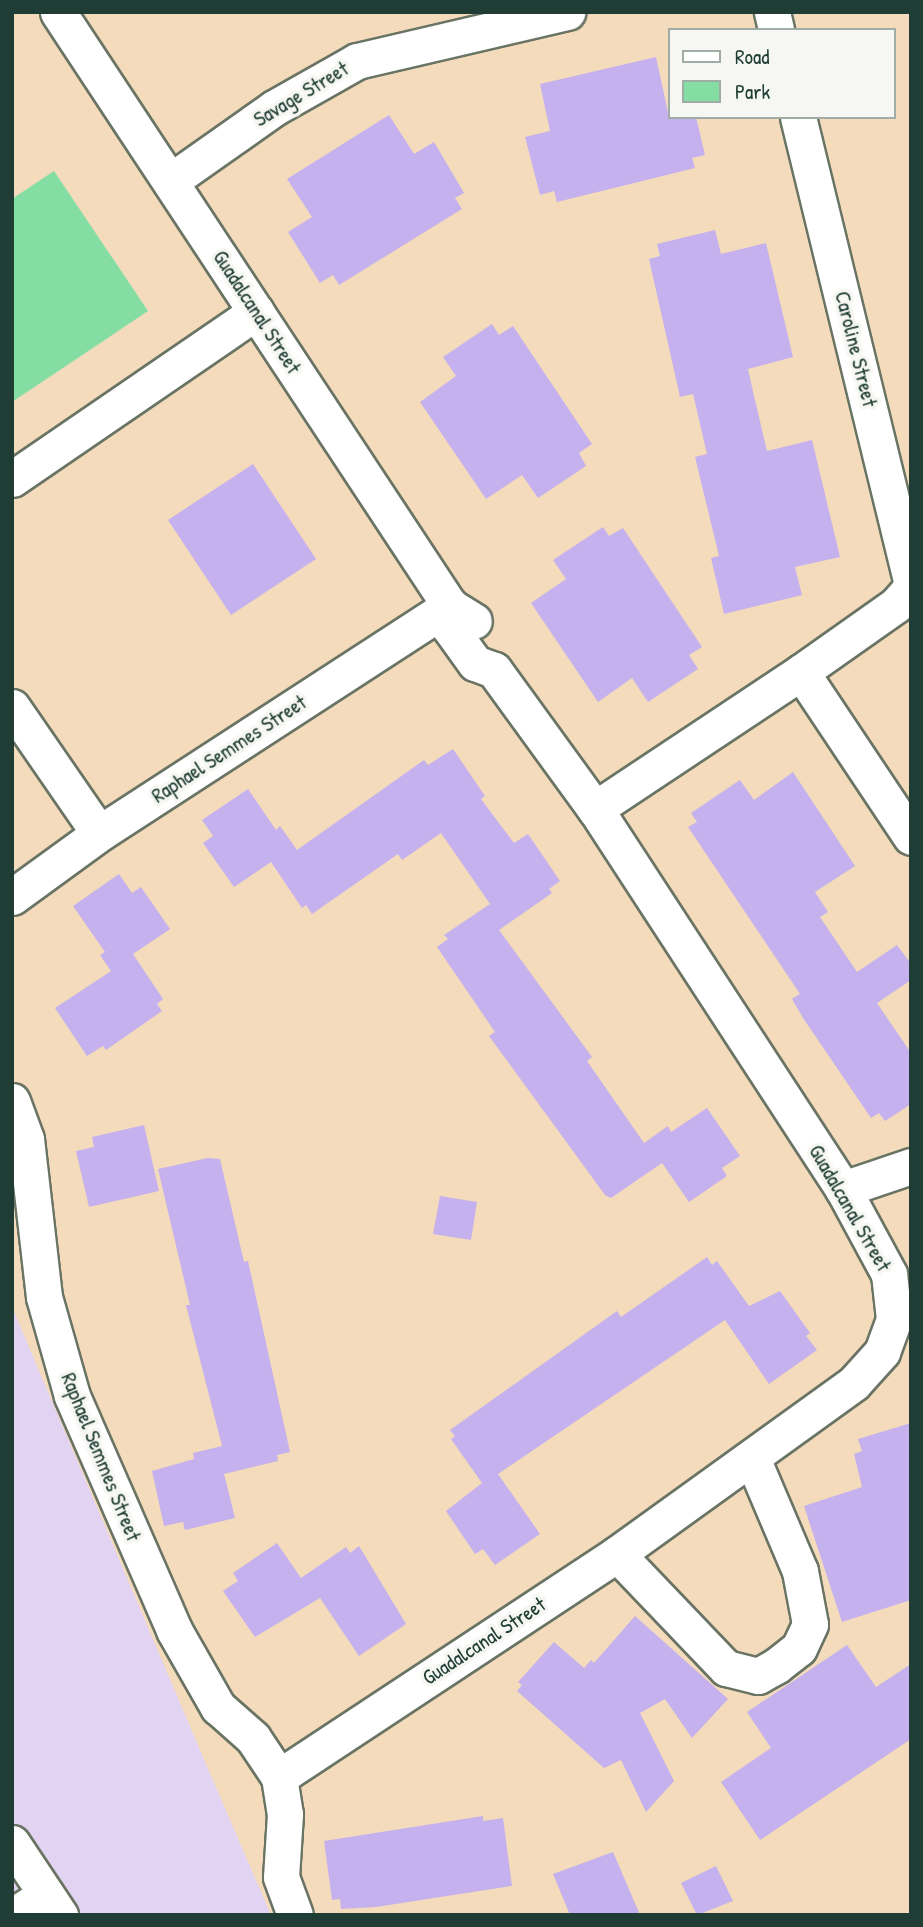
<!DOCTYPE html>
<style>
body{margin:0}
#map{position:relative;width:923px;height:1927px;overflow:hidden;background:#f3dbbc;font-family:"Patrick Hand",sans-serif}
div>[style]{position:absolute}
.built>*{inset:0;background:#e3d3f2}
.green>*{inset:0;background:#84dea3}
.building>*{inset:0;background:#c5b1ed}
.roads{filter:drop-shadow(2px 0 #697464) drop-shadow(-2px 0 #697464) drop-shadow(0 2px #697464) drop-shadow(0 -2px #697464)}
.street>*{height:35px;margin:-17.5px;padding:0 17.5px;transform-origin:17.5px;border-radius:17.5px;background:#fff}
span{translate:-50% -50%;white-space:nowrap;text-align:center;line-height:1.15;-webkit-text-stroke:7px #f6f6f2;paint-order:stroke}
.street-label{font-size:21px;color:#1f3d34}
.frame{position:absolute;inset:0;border:14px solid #1f3d34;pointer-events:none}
.legend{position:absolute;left:668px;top:28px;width:228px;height:91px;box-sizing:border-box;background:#f6f6f2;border:2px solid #a0aca6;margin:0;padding:9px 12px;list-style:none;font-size:21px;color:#1f3d34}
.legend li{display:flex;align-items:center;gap:14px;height:35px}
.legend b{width:35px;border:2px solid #a0aca6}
</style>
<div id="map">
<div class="built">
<i style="clip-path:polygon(12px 1307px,203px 1757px,271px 1915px,12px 1915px)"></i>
</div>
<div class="green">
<i style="clip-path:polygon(54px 171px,148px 311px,12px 402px,12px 199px)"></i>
</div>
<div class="building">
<i style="clip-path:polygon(656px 57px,669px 117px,696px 117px,705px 155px,692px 158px,695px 168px,557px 202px,554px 191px,540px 195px,525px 137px,550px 131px,540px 84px)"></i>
<i style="clip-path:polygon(389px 115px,414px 154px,434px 142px,464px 193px,455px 198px,462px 209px,339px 285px,333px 275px,320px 283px,288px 232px,312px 217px,287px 179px)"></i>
<i style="clip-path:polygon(715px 230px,721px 254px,766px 243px,793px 357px,748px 369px,754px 396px,767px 451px,812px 440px,840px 557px,795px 567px,802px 595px,724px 614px,711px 558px,719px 556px,695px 457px,707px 454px,693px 394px,680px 397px,649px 259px,660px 256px,657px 244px)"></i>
<i style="clip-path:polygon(492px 324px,499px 335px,513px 326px,592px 444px,579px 453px,586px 466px,538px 498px,522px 475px,486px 499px,420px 402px,456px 376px,443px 357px)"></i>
<i style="clip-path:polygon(253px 464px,316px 559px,231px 615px,168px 520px)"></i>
<i style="clip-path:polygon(603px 527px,609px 536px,623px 528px,702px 647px,689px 655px,698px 669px,648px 702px,632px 678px,598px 702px,531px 603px,566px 579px,553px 560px)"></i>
<i style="clip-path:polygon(453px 749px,485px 796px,481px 799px,514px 843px,528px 834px,560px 881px,549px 889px,552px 893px,499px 930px,592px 1057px,587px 1061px,644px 1143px,668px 1126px,671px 1132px,707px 1108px,740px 1156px,722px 1168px,727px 1176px,689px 1202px,662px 1163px,611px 1198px,605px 1195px,489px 1036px,495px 1032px,437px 947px,448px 939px,444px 935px,490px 904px,441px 833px,402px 860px,398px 854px,312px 914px,306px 905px,302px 908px,271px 862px,234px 887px,203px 843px,213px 836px,202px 820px,248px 789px,276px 830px,280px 826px,297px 850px,424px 760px,428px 765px)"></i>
<i style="clip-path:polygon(793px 772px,855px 866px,815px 892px,828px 912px,820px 917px,857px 972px,897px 945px,911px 964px,911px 980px,877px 1003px,911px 1053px,911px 1104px,885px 1121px,879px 1113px,871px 1118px,803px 1018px,792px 999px,800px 994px,688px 827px,697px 822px,691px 813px,740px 780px,754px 800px)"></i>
<i style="clip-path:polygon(119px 874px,132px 893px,141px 887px,170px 929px,133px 954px,163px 999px,157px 1004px,162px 1011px,106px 1050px,103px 1046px,87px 1056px,55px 1008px,111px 971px,100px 955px,105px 952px,73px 906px)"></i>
<i style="clip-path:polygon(144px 1125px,159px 1191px,89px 1207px,76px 1151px,94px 1147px,92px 1137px)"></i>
<i style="clip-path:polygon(208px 1158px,220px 1159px,244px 1262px,248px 1261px,290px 1452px,277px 1455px,278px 1461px,224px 1474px,235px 1518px,185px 1530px,183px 1522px,164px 1526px,152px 1471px,194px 1459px,193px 1453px,222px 1446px,186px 1305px,190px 1305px,158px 1169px)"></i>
<i style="clip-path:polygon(440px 1196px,477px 1202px,471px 1240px,433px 1234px)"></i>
<i style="clip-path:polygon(707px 1257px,712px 1265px,717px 1261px,749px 1306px,780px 1291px,810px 1333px,806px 1336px,817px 1350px,769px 1384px,725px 1320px,498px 1474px,540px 1534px,495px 1565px,483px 1549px,475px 1554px,446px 1511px,482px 1483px,451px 1439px,455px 1436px,450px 1430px,617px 1311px,621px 1317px)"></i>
<i style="clip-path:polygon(911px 1423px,911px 1600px,842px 1622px,804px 1506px,862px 1487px,854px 1454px,862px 1451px,858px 1439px)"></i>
<i style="clip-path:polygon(277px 1543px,301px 1578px,346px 1547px,350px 1553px,359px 1546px,406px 1624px,359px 1656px,320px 1598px,255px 1637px,223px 1591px,238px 1581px,233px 1573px)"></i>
<i style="clip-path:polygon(635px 1616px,728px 1699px,692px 1738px,665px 1699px,640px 1713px,674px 1781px,646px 1812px,621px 1760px,604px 1768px,517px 1691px,522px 1685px,518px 1682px,554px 1642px,584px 1668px,591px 1660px,594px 1663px)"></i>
<i style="clip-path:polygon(847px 1645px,876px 1687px,911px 1664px,911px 1739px,760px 1840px,721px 1782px,771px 1748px,747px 1712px)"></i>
<i style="clip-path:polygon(483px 1816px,483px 1821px,503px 1818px,512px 1886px,376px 1907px,341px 1909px,340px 1899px,332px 1900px,324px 1841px)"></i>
<i style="clip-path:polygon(613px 1852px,640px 1915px,570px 1915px,553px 1874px)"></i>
<i style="clip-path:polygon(716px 1866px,733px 1901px,697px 1915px,681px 1883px)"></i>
</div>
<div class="roads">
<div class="street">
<i style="left:58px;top:12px;width:712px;rotate:56.58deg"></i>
<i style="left:450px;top:606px;width:28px;rotate:32deg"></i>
<i style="left:772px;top:12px;width:18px;rotate:77deg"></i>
<i style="left:798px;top:117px;width:479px;rotate:76.3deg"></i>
<i style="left:172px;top:180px;width:125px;rotate:-35.2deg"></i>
<i style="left:274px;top:108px;width:95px;rotate:-29.5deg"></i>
<i style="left:357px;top:61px;width:216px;rotate:-13.1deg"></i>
<i style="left:12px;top:479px;width:296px;rotate:-34.4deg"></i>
<i style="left:801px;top:672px;width:198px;rotate:56.3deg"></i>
<i style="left:12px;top:707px;width:153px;rotate:55.4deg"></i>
<i style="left:595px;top:809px;width:247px;rotate:-33.6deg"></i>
<i style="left:801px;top:672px;width:116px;rotate:-35.2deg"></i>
<i style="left:896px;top:605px;width:23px;rotate:-49deg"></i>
<i style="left:12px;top:897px;width:112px;rotate:-36deg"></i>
<i style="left:103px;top:831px;width:414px;rotate:-33deg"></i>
<i style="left:12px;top:1101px;width:40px;rotate:69.8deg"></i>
<i style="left:26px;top:1139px;width:159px;rotate:83.5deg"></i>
<i style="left:44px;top:1297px;width:103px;rotate:74.2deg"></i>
<i style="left:72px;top:1396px;width:255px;rotate:66.4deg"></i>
<i style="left:174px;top:1630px;width:89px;rotate:60.3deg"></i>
<i style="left:218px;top:1707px;width:47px;rotate:41.5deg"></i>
<i style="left:253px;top:1738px;width:47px;rotate:56.3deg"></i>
<i style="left:279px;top:1777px;width:37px;rotate:81deg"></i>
<i style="left:285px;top:1814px;width:63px;rotate:93.6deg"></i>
<i style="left:281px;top:1877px;width:40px;rotate:69.8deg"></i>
<i style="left:843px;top:1189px;width:72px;rotate:-18.7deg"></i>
<i style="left:617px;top:1554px;width:158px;rotate:46.3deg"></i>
<i style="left:726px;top:1668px;width:33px;rotate:14deg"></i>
<i style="left:758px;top:1676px;width:21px;rotate:-29deg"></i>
<i style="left:776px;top:1666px;width:29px;rotate:-38deg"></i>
<i style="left:799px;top:1648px;width:26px;rotate:-65deg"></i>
<i style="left:810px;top:1624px;width:54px;rotate:-100.7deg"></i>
<i style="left:800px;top:1571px;width:123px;rotate:-113deg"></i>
<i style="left:279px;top:1777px;width:405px;rotate:-33.4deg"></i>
<i style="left:617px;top:1554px;width:292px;rotate:-35.8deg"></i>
<i style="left:854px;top:1383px;width:42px;rotate:-47.9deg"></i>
<i style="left:882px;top:1352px;width:35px;rotate:-70deg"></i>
<i style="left:894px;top:1319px;width:45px;rotate:-96.3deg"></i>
<i style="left:889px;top:1274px;width:97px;rotate:-118.4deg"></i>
<i style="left:843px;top:1189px;width:454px;rotate:-123.1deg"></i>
<i style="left:595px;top:809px;width:172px;rotate:-126deg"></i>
<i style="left:494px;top:670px;width:20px;rotate:-160deg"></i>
<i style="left:475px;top:663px;width:44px;rotate:-125.8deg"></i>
<i style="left:449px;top:627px;width:15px;rotate:-67deg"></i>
<i style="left:12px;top:1843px;width:87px;rotate:56.3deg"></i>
<i style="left:14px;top:1915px;width:38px;rotate:-33deg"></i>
</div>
</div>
<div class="street-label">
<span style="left:301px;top:94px;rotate:-31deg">Savage Street</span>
<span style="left:257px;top:312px;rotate:57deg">Guadalcanal Street</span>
<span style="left:856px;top:349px;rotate:76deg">Caroline Street</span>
<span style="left:229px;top:749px;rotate:-33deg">Raphael Semmes Street</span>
<span style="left:850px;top:1208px;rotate:60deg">Guadalcanal Street</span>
<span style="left:101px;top:1457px;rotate:68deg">Raphael Semmes Street</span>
<span style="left:484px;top:1641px;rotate:-33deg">Guadalcanal Street</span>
</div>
<div class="frame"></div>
<ul class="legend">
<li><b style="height:9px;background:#fff"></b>Road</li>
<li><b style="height:19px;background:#84dea3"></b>Park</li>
</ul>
</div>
